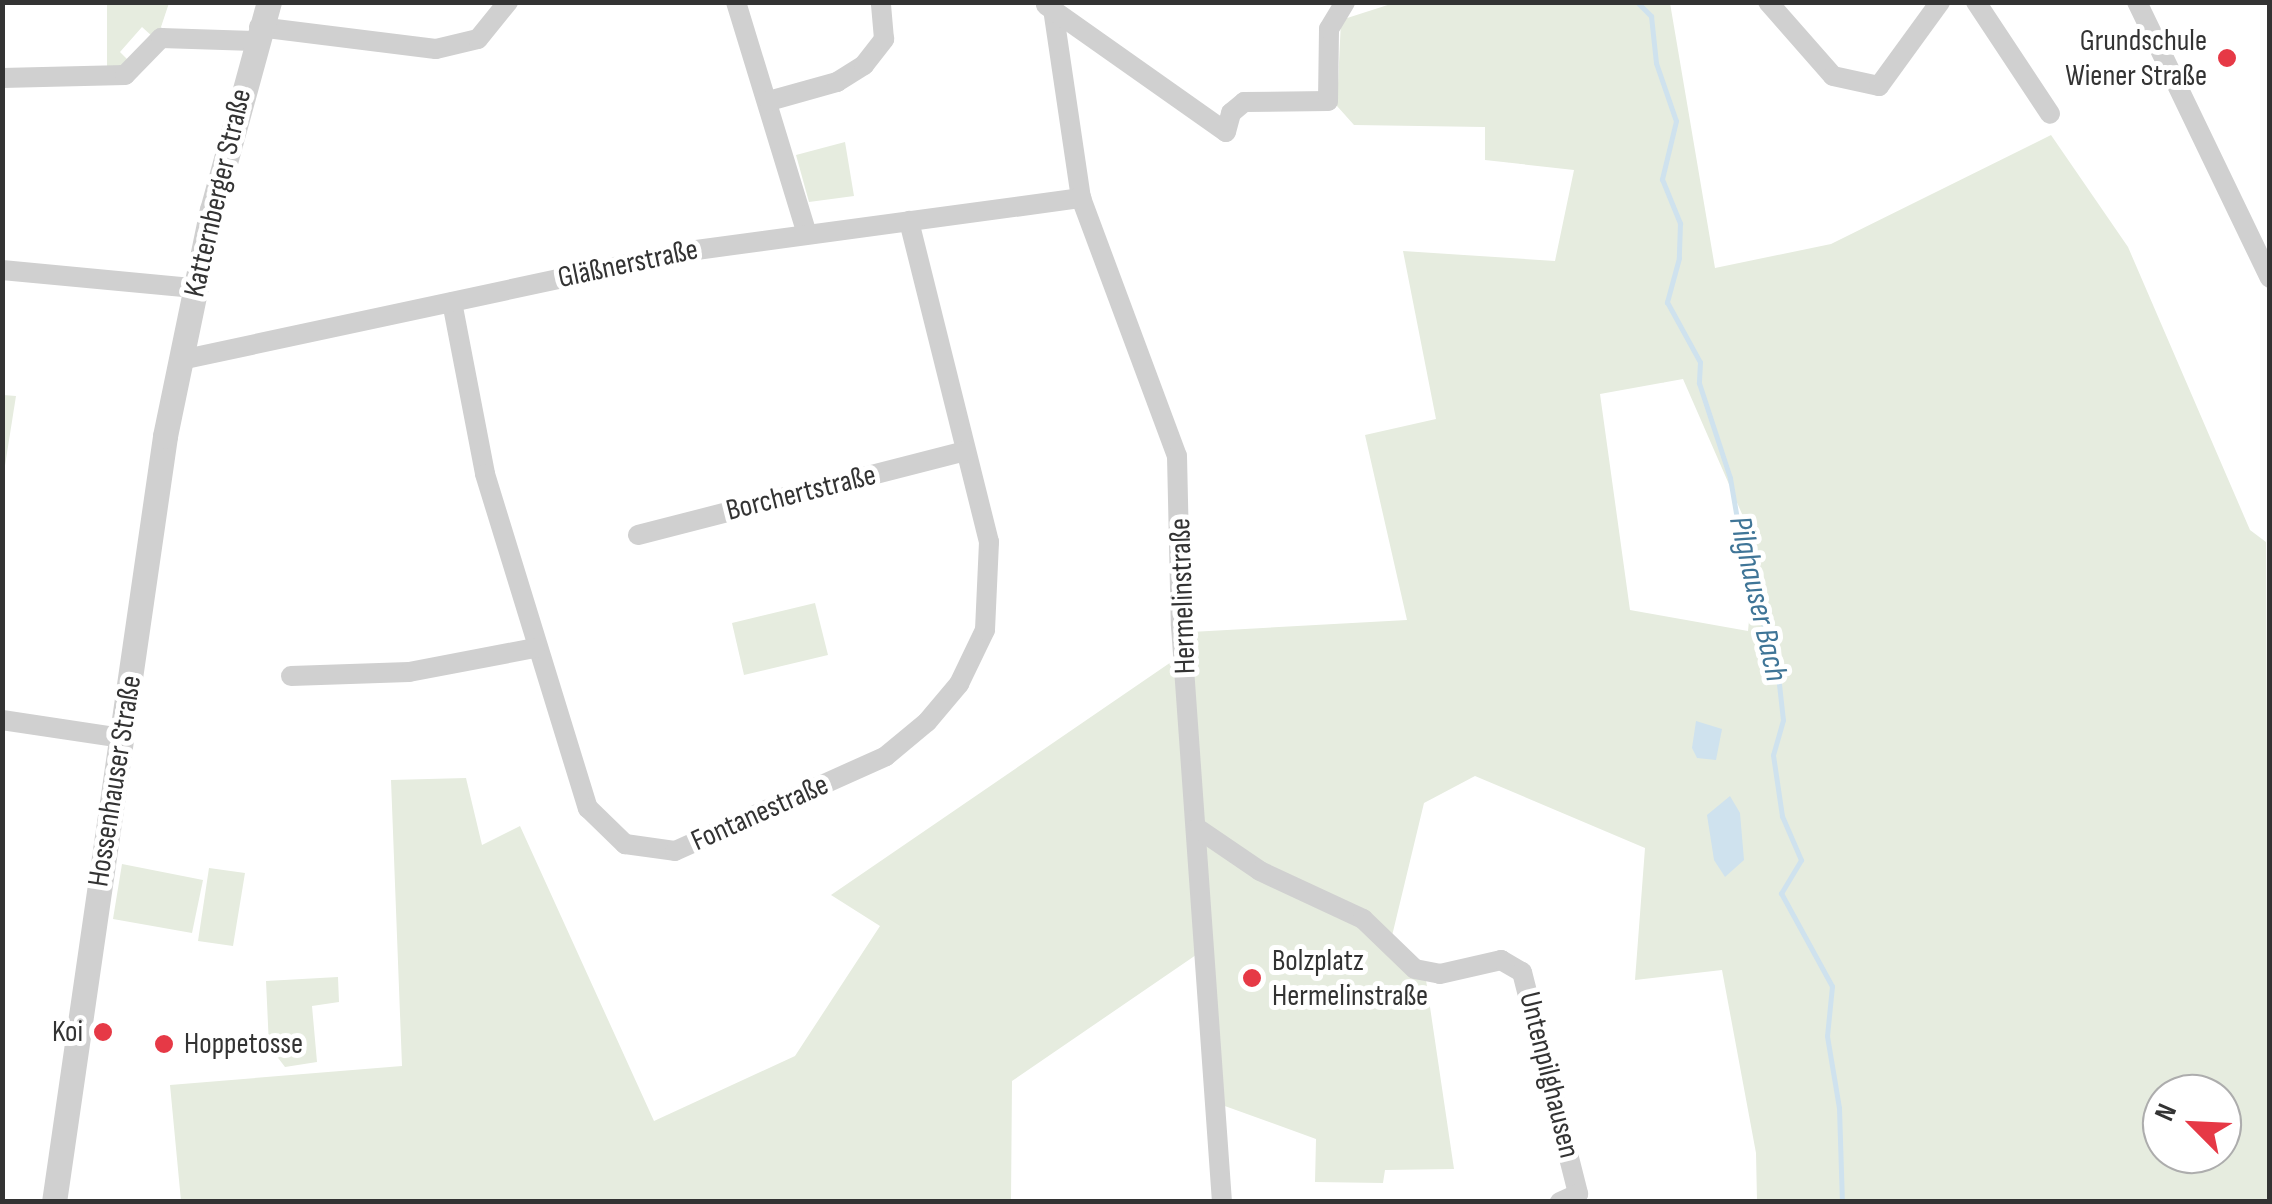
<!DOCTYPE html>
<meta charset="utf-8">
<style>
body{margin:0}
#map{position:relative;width:2272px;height:1204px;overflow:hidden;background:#fff;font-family:"Sofia Sans Condensed",sans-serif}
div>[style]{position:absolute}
.green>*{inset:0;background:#e6ecdf}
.water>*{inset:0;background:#cfe2ee}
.stream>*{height:5px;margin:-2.5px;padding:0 2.5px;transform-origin:2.5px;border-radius:2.5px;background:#cfe2ee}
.minor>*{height:20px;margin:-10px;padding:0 10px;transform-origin:10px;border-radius:10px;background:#d0d0d0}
.tertiary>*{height:25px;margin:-12.5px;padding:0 12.5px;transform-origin:12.5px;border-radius:12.5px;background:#d0d0d0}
.dots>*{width:28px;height:28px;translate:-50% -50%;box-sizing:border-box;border:5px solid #fff;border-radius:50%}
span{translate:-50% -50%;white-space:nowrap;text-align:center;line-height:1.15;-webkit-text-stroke:10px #fff;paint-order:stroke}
.poi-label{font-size:30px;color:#333}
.right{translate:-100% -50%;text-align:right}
.left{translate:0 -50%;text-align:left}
.street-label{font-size:30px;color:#333}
.water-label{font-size:32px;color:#3f7597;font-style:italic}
.frame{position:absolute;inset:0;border:5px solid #333;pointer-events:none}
.north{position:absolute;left:2142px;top:1074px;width:100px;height:100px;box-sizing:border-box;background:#fff;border:2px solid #adadad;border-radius:50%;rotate:294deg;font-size:28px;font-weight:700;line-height:40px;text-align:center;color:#333}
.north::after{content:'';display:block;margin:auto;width:35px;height:45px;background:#e63946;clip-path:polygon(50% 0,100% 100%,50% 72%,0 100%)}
</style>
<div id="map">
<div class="green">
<i style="clip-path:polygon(evenodd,1397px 2px,1670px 3px,1715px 268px,1831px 244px,2051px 135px,2128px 247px,2250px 530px,2266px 542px,2269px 1201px,1757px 1201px,1756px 1153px,1722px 970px,1635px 980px,1645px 848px,1475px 776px,1424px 803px,1391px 940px,1426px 980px,1454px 1169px,1385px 1170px,1383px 1183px,1315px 1182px,1316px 1139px,1222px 1105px,1191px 632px,1407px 620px,1365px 435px,1436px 419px,1403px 251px,1555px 261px,1574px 170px,1485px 160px,1485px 127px,1354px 125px,1337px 106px,1341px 20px,1397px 2px,1683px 379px,1756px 546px,1748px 631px,1630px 610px,1600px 394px,1683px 379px,1397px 2px,2162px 1094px,2222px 1094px,2222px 1154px,2162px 1154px,2162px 1094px)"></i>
<i style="clip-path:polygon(107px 3px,169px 3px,160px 30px,153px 37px,142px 27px,120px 52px,129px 61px,120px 67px,107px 68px)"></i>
<i style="clip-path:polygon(845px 142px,854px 196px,809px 202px,796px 155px)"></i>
<i style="clip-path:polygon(3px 395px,16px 396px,3px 478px,2px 395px)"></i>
<i style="clip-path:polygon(815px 603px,828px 655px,744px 675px,732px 623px)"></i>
<i style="clip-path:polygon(1177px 658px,1196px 955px,1012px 1081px,1011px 1201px,181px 1201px,170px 1085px,402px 1066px,391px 780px,466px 778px,482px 845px,520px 826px,654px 1121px,795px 1056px,880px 926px,831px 895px)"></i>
<i style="clip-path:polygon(122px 864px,203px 880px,192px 933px,113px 919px)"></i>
<i style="clip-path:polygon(209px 868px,245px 873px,233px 946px,198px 941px)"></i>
<i style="clip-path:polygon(338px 977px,339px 1002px,312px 1006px,317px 1062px,285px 1067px,269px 1046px,266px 981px)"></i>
</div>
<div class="water">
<i style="clip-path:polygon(1696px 721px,1722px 729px,1716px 760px,1697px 758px,1692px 748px)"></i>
<i style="clip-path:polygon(1730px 796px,1740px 813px,1744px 860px,1725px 877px,1714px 860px,1707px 815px)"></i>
</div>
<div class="stream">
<i style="left:1637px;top:2px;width:20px;rotate:45deg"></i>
<i style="left:1651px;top:16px;width:47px;rotate:83.9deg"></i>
<i style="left:1656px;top:63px;width:61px;rotate:71deg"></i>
<i style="left:1676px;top:121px;width:60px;rotate:103.6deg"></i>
<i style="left:1662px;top:179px;width:48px;rotate:67.8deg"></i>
<i style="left:1680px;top:223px;width:35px;rotate:92deg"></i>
<i style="left:1679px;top:258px;width:46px;rotate:105.3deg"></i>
<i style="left:1667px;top:302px;width:68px;rotate:61.2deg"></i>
<i style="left:1700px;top:362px;width:21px;rotate:93deg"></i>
<i style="left:1699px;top:383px;width:100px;rotate:71.9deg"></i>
<i style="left:1730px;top:478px;width:77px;rotate:80.3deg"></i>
<i style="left:1743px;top:554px;width:126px;rotate:73.9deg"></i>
<i style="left:1778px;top:675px;width:45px;rotate:83.7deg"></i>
<i style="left:1783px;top:720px;width:36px;rotate:106deg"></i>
<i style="left:1773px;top:755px;width:62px;rotate:81.6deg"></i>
<i style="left:1782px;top:816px;width:48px;rotate:66.6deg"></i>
<i style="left:1801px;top:860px;width:39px;rotate:121deg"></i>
<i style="left:1781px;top:893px;width:106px;rotate:61.3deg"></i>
<i style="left:1832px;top:986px;width:50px;rotate:95.7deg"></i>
<i style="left:1827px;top:1036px;width:73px;rotate:80.5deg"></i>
<i style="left:1839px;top:1108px;width:94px;rotate:88.2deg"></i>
</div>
<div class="minor">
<i style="left:736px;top:2px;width:243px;rotate:73deg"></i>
<i style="left:1052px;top:2px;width:198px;rotate:81.6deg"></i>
<i style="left:1081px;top:198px;width:275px;rotate:69.6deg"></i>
<i style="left:1177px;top:456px;width:170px;rotate:88.7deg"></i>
<i style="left:1181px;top:626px;width:577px;rotate:85.93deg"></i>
<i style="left:1768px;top:2px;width:98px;rotate:48.7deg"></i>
<i style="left:1833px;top:76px;width:47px;rotate:12.3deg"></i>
<i style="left:1879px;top:86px;width:104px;rotate:-54deg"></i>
<i style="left:1976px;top:2px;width:134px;rotate:56.5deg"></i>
<i style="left:2137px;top:2px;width:306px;rotate:64.3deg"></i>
<i style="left:1046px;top:5px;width:220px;rotate:35.2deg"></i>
<i style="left:1226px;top:132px;width:20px;rotate:-75deg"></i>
<i style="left:1231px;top:113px;width:17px;rotate:-40deg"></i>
<i style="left:1244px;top:102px;width:84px;rotate:-0.7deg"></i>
<i style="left:1328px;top:101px;width:72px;rotate:-89.2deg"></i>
<i style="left:1329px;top:29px;width:31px;rotate:-59deg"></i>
<i style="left:259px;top:27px;width:178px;rotate:7.1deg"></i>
<i style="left:436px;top:49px;width:43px;rotate:-13.4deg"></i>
<i style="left:478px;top:39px;width:48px;rotate:-51deg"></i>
<i style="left:2px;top:78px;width:123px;rotate:-1.4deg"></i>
<i style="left:125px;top:75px;width:52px;rotate:-45.8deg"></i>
<i style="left:161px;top:38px;width:93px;rotate:1.8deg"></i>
<i style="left:769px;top:101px;width:71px;rotate:-15.6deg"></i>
<i style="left:837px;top:82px;width:32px;rotate:-32deg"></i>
<i style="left:864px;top:65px;width:33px;rotate:-52deg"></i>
<i style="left:884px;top:39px;width:37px;rotate:-95deg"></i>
<i style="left:2px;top:270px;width:193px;rotate:5.4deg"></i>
<i style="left:452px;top:302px;width:175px;rotate:79.1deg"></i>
<i style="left:485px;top:474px;width:350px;rotate:72.9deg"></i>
<i style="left:588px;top:808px;width:52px;rotate:44.2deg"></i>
<i style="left:625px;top:844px;width:50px;rotate:8deg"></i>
<i style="left:675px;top:851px;width:231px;rotate:-24.2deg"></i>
<i style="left:886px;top:756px;width:53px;rotate:-39.7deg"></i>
<i style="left:927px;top:722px;width:50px;rotate:-49.9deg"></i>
<i style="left:959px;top:684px;width:60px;rotate:-64.3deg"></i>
<i style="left:985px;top:630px;width:88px;rotate:-87.4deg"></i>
<i style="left:989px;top:542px;width:331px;rotate:-104deg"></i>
<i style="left:181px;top:360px;width:520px;rotate:-12.11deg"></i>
<i style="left:689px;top:251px;width:396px;rotate:-7.7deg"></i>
<i style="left:638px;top:535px;width:338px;rotate:-14.4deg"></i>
<i style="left:291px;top:676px;width:118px;rotate:-1.9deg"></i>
<i style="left:409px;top:672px;width:128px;rotate:-10.8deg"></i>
<i style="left:2px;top:720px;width:122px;rotate:8.5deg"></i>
<i style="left:1197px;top:828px;width:76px;rotate:34.3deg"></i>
<i style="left:1260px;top:871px;width:114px;rotate:25deg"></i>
<i style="left:1363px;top:919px;width:72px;rotate:43.9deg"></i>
<i style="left:1415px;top:969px;width:25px;rotate:11deg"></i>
<i style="left:1440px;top:974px;width:63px;rotate:-12.9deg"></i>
<i style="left:1501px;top:960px;width:24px;rotate:30deg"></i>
<i style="left:1522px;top:972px;width:229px;rotate:75.8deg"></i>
<i style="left:1578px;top:1194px;width:20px;rotate:156deg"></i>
</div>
<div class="tertiary">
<i style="left:54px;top:1202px;width:774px;rotate:-81.75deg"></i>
<i style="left:165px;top:436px;width:231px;rotate:-78.3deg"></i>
<i style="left:212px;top:210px;width:216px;rotate:-74.7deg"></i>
</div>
<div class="dots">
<i style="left:2227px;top:58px;background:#e63946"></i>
<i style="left:1252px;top:978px;background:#e63946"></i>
<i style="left:103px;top:1032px;background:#e63946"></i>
<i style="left:164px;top:1044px;background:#e63946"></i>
</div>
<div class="poi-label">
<span class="right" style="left:2207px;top:58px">Grundschule<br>Wiener Straße</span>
<span class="left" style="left:1272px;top:978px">Bolzplatz<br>Hermelinstraße</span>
<span class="right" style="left:83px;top:1032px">Koi</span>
<span class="left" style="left:184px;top:1044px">Hoppetosse</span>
</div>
<div class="street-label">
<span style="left:218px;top:193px;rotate:-77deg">Katternberger Straße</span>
<span style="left:628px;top:264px;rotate:-12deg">Gläßnerstraße</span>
<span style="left:801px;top:493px;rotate:-14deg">Borchertstraße</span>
<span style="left:1183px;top:596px;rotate:-92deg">Hermelinstraße</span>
<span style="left:115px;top:781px;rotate:-81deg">Hossenhauser Straße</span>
<span style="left:760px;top:813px;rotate:-24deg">Fontanestraße</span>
<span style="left:1549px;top:1075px;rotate:76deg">Untenpilghausen</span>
</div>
<div class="water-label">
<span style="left:1757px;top:599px;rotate:77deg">Pilghauser Bach</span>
</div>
<div class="frame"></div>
<div class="north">N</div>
</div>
